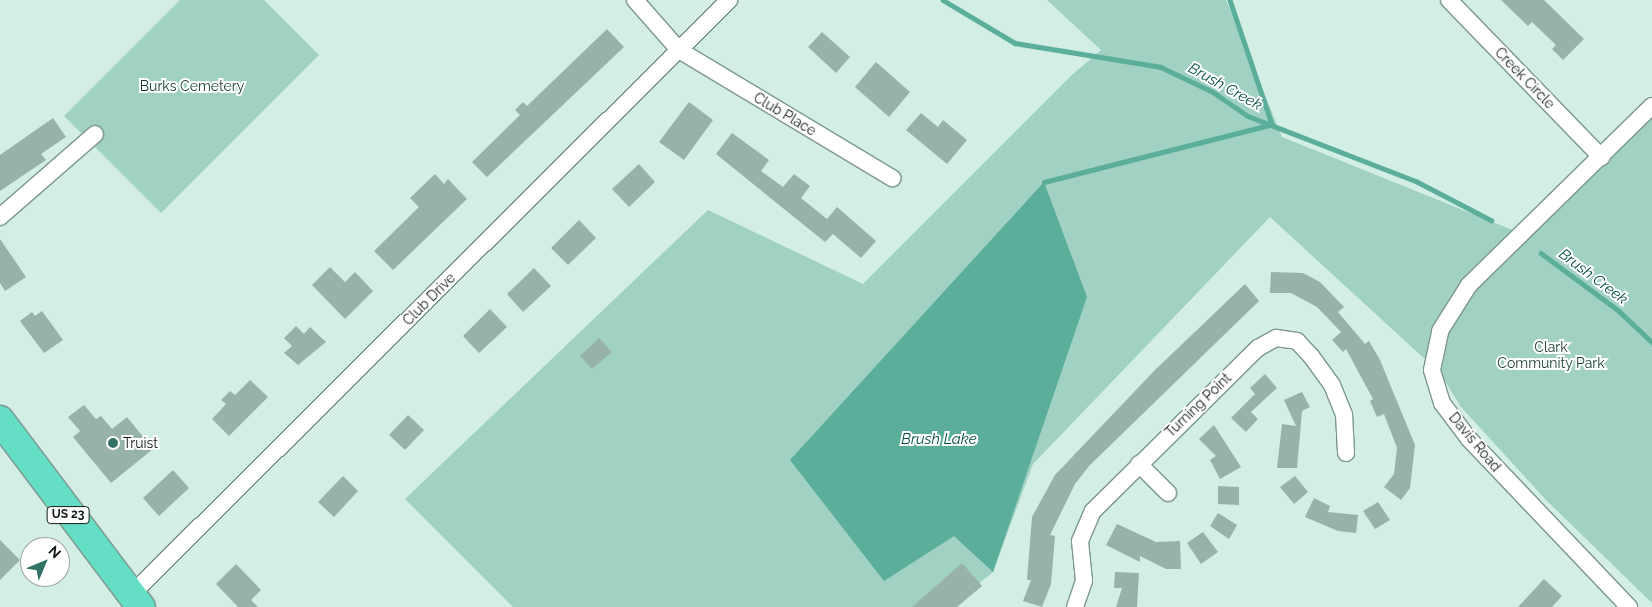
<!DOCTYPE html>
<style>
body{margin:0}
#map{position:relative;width:1652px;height:607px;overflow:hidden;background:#d2eee5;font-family:Raleway,sans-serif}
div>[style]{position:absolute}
.green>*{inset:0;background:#a0d1c3}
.water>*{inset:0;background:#5baf9a}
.stream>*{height:4.5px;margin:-2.25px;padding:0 2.25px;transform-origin:2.25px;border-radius:2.25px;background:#5baf9a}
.building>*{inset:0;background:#97b2aa}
.roads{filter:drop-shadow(1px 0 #7d9790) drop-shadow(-1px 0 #7d9790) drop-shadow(0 1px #7d9790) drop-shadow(0 -1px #7d9790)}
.minor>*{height:16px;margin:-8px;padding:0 8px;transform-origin:8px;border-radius:8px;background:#fff}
.trunk>*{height:28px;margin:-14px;padding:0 14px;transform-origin:14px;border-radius:14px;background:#64dec4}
.dots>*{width:14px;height:14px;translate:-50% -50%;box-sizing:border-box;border:2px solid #fff;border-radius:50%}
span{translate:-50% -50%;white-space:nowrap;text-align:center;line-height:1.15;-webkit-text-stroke:4px #fff;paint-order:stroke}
.shield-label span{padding:1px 4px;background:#fff;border:1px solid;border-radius:4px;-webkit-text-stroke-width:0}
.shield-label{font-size:12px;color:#101a17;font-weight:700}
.street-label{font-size:14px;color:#101a17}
.park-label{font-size:14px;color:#153c33}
.poi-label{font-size:14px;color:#101a17}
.left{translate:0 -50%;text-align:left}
.water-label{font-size:15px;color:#004d40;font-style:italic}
.north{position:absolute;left:20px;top:537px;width:50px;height:50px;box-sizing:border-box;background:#fff;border:1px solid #9fa3a2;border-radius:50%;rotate:45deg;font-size:14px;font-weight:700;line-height:20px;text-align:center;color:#101a17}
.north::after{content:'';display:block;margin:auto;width:18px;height:22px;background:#317364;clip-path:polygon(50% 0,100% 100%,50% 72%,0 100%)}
</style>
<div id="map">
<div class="green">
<i style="clip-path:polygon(180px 0,264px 0,319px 55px,161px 213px,64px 116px)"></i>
<i style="clip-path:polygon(1047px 0,1226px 0,1282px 137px,1515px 231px,1460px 286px,1451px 331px,1469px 285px,1601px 157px,1652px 96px,1652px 603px,1546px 500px,1461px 407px,1440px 373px,1270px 217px,1033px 464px,993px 572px,950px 607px,513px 607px,405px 499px,708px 210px,863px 284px,1072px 75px,1101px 50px)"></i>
</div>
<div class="water">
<i style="clip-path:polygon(1044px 182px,1087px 297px,993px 572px,954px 536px,884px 581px,790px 460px)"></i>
</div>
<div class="stream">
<i style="left:943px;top:0;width:84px;rotate:30.8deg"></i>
<i style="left:1015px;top:43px;width:148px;rotate:9.3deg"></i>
<i style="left:1161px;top:67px;width:58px;rotate:25.7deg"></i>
<i style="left:1213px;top:92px;width:42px;rotate:34.4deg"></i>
<i style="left:1248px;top:116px;width:180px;rotate:21.2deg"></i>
<i style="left:1416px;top:181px;width:85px;rotate:27.5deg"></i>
<i style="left:1230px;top:0;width:131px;rotate:71.3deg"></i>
<i style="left:1044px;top:182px;width:233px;rotate:-14.2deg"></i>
<i style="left:1541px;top:253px;width:97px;rotate:36.6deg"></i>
<i style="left:1619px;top:311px;width:45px;rotate:43.2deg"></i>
</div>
<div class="building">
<i style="clip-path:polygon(1501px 0,1544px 0,1584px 39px,1563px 60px,1552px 49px,1556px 45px,1532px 22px,1528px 26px)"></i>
<i style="clip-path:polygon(607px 29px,624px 47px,487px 177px,472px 162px,520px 115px,515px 110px,523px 102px,527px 106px)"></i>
<i style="clip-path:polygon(822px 32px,850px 57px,836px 73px,808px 47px)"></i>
<i style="clip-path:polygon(876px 62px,910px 92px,889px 117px,855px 87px)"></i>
<i style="clip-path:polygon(689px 102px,713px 120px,684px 160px,659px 142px)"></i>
<i style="clip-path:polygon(921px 113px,938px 127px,943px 120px,967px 140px,947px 164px,906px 130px)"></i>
<i style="clip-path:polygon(53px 118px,66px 137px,41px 154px,46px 160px,0 191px,0 155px)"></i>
<i style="clip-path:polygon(732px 133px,769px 160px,761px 171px,783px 187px,794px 174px,810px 186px,801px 198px,827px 219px,837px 207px,876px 241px,861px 258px,833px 234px,825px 242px,716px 154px)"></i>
<i style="clip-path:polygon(639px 164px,655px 182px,629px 207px,612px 189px)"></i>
<i style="clip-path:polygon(435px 174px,444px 184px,448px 179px,467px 199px,393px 270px,374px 251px,419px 207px,410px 198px)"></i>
<i style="clip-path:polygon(579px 220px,596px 238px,568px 265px,551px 248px)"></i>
<i style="clip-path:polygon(0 239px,26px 277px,5px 291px,0 283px)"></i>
<i style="clip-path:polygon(330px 267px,345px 282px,355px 272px,373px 291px,345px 319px,312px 285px)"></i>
<i style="clip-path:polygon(534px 268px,551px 286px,523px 312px,507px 294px)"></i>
<i style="clip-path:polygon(1271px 272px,1303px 273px,1320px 282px,1344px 307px,1338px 312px,1365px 344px,1369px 341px,1380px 360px,1415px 445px,1410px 488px,1401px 500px,1384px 487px,1394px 474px,1397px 448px,1384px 414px,1377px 417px,1370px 401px,1373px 399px,1346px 349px,1343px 352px,1332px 340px,1341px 332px,1317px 307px,1291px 293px,1270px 293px)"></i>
<i style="clip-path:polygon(1245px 284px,1259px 301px,1089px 466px,1075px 484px,1050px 535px,1055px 536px,1051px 584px,1042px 607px,1023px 601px,1031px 580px,1027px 580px,1032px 517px,1055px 475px,1154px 371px)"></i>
<i style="clip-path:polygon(490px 309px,507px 327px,479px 353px,463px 336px)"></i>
<i style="clip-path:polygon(42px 311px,63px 340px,44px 353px,20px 321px,32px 312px,35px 316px)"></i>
<i style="clip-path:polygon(296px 326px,304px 334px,310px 327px,326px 342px,298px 365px,284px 353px,292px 346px,284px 338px)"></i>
<i style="clip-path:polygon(599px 338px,612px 352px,592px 369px,580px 356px)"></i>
<i style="clip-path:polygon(1265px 374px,1277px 388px,1251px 412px,1258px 419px,1246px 432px,1231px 418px,1255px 394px,1250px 388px)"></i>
<i style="clip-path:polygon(250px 380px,268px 397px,229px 436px,212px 419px,226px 404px,221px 400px,230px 391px,235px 395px)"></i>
<i style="clip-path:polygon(1302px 392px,1310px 407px,1302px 411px,1297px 468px,1277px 468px,1282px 424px,1296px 426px,1284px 400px)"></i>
<i style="clip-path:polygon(84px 405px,96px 419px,101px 416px,112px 429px,127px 417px,153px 449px,111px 483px,73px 437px,80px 431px,68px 417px)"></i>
<i style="clip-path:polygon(408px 415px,424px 430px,405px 450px,389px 435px)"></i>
<i style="clip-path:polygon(1214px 425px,1241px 467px,1220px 479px,1210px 460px,1216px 456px,1199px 439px)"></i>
<i style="clip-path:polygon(173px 470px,189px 488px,159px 516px,143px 498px)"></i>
<i style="clip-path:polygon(343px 476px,358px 491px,334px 517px,318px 502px)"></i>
<i style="clip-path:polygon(1295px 476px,1308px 492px,1294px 504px,1280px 487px)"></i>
<i style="clip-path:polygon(1218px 486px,1239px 487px,1239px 505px,1218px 504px)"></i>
<i style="clip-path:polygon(1314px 498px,1330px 506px,1328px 512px,1358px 515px,1356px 533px,1338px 531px,1305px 517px)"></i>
<i style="clip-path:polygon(1378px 502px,1390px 520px,1375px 529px,1363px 511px)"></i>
<i style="clip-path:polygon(1218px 513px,1237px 525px,1229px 539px,1210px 526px)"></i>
<i style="clip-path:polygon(1117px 524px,1156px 542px,1180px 541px,1181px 569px,1166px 569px,1140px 556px,1140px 562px,1106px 545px)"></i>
<i style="clip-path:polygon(1203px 532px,1218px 552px,1201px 564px,1187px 543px)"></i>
<i style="clip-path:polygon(0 540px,20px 560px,0 580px)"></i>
<i style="clip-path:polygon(962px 563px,982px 586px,957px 607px,912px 607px)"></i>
<i style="clip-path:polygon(236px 564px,261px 590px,251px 600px,258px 607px,238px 607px,216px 584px)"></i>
<i style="clip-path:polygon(1115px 572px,1139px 573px,1137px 607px,1116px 607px,1122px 588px,1114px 588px)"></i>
<i style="clip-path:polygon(1544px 579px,1562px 596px,1552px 607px,1518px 607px)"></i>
</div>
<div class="roads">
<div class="minor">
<i style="left:635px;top:0;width:67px;rotate:48.7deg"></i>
<i style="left:679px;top:50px;width:249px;rotate:31deg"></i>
<i style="left:1449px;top:0;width:219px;rotate:45.9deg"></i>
<i style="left:0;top:217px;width:126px;rotate:-41.1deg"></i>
<i style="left:1139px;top:464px;width:41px;rotate:45deg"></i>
<i style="left:131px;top:595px;width:844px;rotate:-44.86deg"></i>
<i style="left:1075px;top:607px;width:28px;rotate:-71deg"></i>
<i style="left:1084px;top:581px;width:40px;rotate:-95.7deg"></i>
<i style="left:1080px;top:541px;width:33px;rotate:-67deg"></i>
<i style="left:1093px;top:511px;width:232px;rotate:-44.7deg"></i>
<i style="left:1258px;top:348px;width:21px;rotate:-29deg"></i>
<i style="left:1276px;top:338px;width:21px;rotate:8deg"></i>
<i style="left:1297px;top:341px;width:21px;rotate:47deg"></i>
<i style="left:1311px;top:356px;width:36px;rotate:54deg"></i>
<i style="left:1332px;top:385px;width:31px;rotate:68deg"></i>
<i style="left:1344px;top:414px;width:39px;rotate:87deg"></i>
<i style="left:1629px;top:607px;width:232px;rotate:-133.6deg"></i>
<i style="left:1469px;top:439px;width:45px;rotate:-126.9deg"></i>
<i style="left:1442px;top:403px;width:34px;rotate:-107deg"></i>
<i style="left:1432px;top:370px;width:40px;rotate:-78deg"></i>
<i style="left:1440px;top:331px;width:54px;rotate:-57.8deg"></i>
<i style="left:1469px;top:285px;width:256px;rotate:-44.4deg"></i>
</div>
<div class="trunk">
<i style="left:0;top:420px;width:234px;rotate:53deg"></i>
</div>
</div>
<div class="dots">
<i style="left:113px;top:443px;background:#317364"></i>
</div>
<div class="shield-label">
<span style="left:68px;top:515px">US 23</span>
</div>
<div class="street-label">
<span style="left:1525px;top:78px;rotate:46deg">Creek Circle</span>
<span style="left:785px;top:114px;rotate:31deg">Club Place</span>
<span style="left:429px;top:299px;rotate:-45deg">Club Drive</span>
<span style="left:1198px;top:405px;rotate:-44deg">Turning Point</span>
<span style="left:1475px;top:442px;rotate:50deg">Davis Road</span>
</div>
<div class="park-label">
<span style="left:192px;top:86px">Burks Cemetery</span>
<span style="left:1551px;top:355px">Clark<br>Community Park</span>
</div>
<div class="poi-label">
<span class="left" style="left:123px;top:443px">Truist</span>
</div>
<div class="water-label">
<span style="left:1225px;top:87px;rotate:29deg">Brush Creek</span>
<span style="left:1593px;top:277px;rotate:37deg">Brush Creek</span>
<span style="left:939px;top:440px">Brush Lake</span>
</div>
<div class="north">N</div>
</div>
